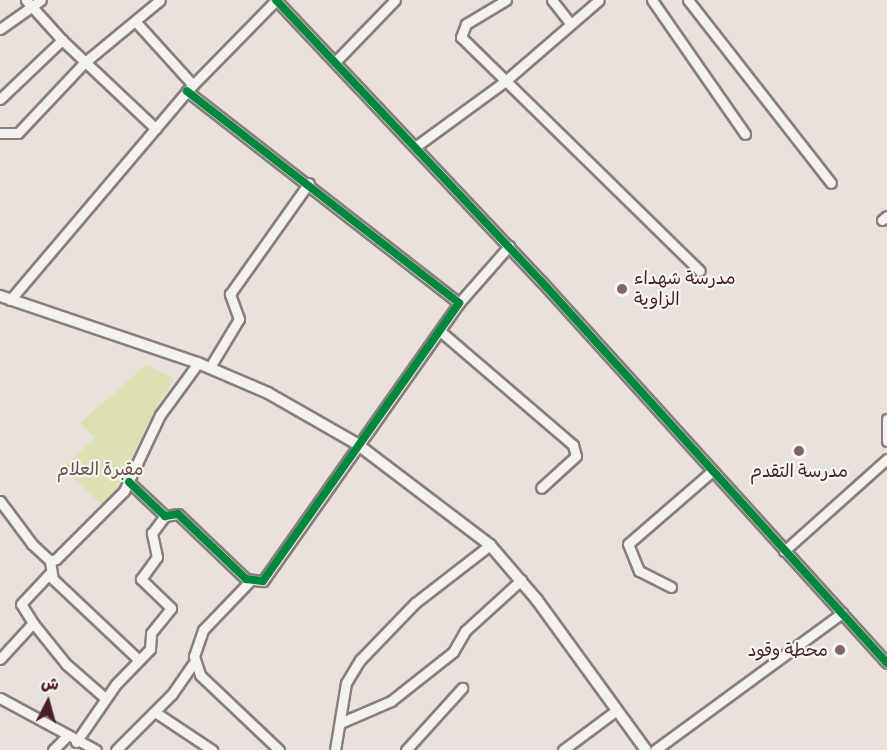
<!DOCTYPE html>
<meta charset="utf-8">
<style>
body{margin:0}
#map{position:relative;width:887px;height:750px;overflow:hidden;background:#e9e2da;font-family:Itim,"Playpen Sans Arabic",sans-serif}
div>[style]{position:absolute}
.green>*{inset:0;background:#dce0b3}
.roads{filter:drop-shadow(2px 0 #8a7e7d) drop-shadow(-2px 0 #8a7e7d) drop-shadow(0 2px #8a7e7d) drop-shadow(0 -2px #8a7e7d)}
.minor>*{height:9px;margin:-4.5px;padding:0 4.5px;transform-origin:4.5px;border-radius:4.5px;background:#f3f2ef}
.tertiary>*{height:10px;margin:-5px;padding:0 5px;transform-origin:5px;border-radius:5px;background:#f3f2ef}
.cycleway>*{height:8px;margin:-4px;padding:0 4px;transform-origin:4px;border-radius:4px;background:#00873e}
.dots>*{width:16px;height:16px;translate:-50% -50%;box-sizing:border-box;border:3px solid #f6f6f2;border-radius:50%}
span{translate:-50% -50%;white-space:nowrap;text-align:center;line-height:1.15;-webkit-text-stroke:4.5px #f6f6f2;paint-order:stroke}
.poi-label{font-size:18px;color:#4a1f2b}
.left{translate:0 -50%;text-align:left}
.right{translate:-100% -50%;text-align:right}
.park-label{font-size:18px;color:#6c4f45}
.north{position:absolute;left:18px;top:672px;width:60px;height:60px;-webkit-text-stroke:4px #f6f6f2;paint-order:stroke;rotate:6deg;font-size:16px;font-weight:700;line-height:24px;text-align:center;color:#4a1f2b}
.north::after{content:'';display:block;margin:auto;width:21px;height:27px;background:#4a1f2b;clip-path:polygon(50% 0,100% 100%,50% 72%,0 100%)}
</style>
<div id="map">
<div class="green">
<i style="clip-path:polygon(146px 365px,174px 378px,143px 433px,130px 476px,114px 499px,101px 504px,63px 468px,95px 437px,80px 423px)"></i>
</div>
<div class="roads">
<div class="minor">
<i style="left:276px;top:0;width:386px;rotate:46.7deg"></i>
<i style="left:541px;top:281px;width:515px;rotate:47.83deg"></i>
<i style="left:506px;top:0;width:47px;rotate:149deg"></i>
<i style="left:466px;top:24px;width:14px;rotate:111deg"></i>
<i style="left:461px;top:37px;width:334px;rotate:44.4deg"></i>
<i style="left:552px;top:0;width:29px;rotate:52deg"></i>
<i style="left:652px;top:0;width:163px;rotate:55.2deg"></i>
<i style="left:688px;top:0;width:232px;rotate:52deg"></i>
<i style="left:135px;top:21px;width:86px;rotate:47.8deg"></i>
<i style="left:0;top:29px;width:50px;rotate:-35.3deg"></i>
<i style="left:62px;top:40px;width:129px;rotate:43.4deg"></i>
<i style="left:335px;top:62px;width:86px;rotate:-45.9deg"></i>
<i style="left:0;top:99px;width:86px;rotate:-43.6deg"></i>
<i style="left:62px;top:40px;width:54px;rotate:-132deg"></i>
<i style="left:0;top:133px;width:18px"></i>
<i style="left:18px;top:133px;width:98px;rotate:-46.7deg"></i>
<i style="left:85px;top:62px;width:97px;rotate:-39.6deg"></i>
<i style="left:415px;top:147px;width:110px;rotate:-36.1deg"></i>
<i style="left:504px;top:82px;width:125px;rotate:-40.8deg"></i>
<i style="left:882px;top:220px;width:6px;rotate:-39deg"></i>
<i style="left:10px;top:300px;width:274px;rotate:-49.7deg"></i>
<i style="left:187px;top:91px;width:127px;rotate:-45.6deg"></i>
<i style="left:459px;top:303px;width:76px;rotate:-48.7deg"></i>
<i style="left:440px;top:331px;width:175px;rotate:40.6deg"></i>
<i style="left:573px;top:445px;width:11px;rotate:75deg"></i>
<i style="left:576px;top:456px;width:47px;rotate:137.6deg"></i>
<i style="left:210px;top:367px;width:56px;rotate:-58.9deg"></i>
<i style="left:239px;top:319px;width:27px;rotate:-110deg"></i>
<i style="left:230px;top:294px;width:136px;rotate:-54.6deg"></i>
<i style="left:887px;top:419px;width:22px;rotate:90deg"></i>
<i style="left:129px;top:482px;width:50px;rotate:43.4deg"></i>
<i style="left:165px;top:516px;width:13px;rotate:-9deg"></i>
<i style="left:178px;top:514px;width:94px;rotate:43.7deg"></i>
<i style="left:246px;top:579px;width:17px;rotate:7deg"></i>
<i style="left:263px;top:581px;width:340px;rotate:-54.8deg"></i>
<i style="left:459px;top:303px;width:345px;rotate:-142.1deg"></i>
<i style="left:0;top:501px;width:54px;rotate:53.3deg"></i>
<i style="left:32px;top:544px;width:25px;rotate:43deg"></i>
<i style="left:50px;top:561px;width:6px;rotate:-18deg"></i>
<i style="left:56px;top:559px;width:96px;rotate:-45deg"></i>
<i style="left:124px;top:491px;width:84px;rotate:-64.7deg"></i>
<i style="left:160px;top:415px;width:64px;rotate:-53.8deg"></i>
<i style="left:784px;top:551px;width:138px;rotate:-41.8deg"></i>
<i style="left:50px;top:561px;width:18px;rotate:81deg"></i>
<i style="left:53px;top:579px;width:118px;rotate:43.3deg"></i>
<i style="left:249px;top:582px;width:66px;rotate:133.8deg"></i>
<i style="left:203px;top:630px;width:28px;rotate:109deg"></i>
<i style="left:194px;top:656px;width:20px;rotate:72deg"></i>
<i style="left:200px;top:675px;width:109px;rotate:43.5deg"></i>
<i style="left:671px;top:587px;width:36px;rotate:-153deg"></i>
<i style="left:639px;top:571px;width:29px;rotate:-112deg"></i>
<i style="left:628px;top:544px;width:110px;rotate:-40.9deg"></i>
<i style="left:33px;top:623px;width:53px;rotate:51.2deg"></i>
<i style="left:66px;top:664px;width:52px;rotate:41.1deg"></i>
<i style="left:0;top:659px;width:49px;rotate:-47.5deg"></i>
<i style="left:33px;top:623px;width:22px;rotate:-122deg"></i>
<i style="left:21px;top:604px;width:44px;rotate:-46.8deg"></i>
<i style="left:0;top:698px;width:109px;rotate:28.4deg"></i>
<i style="left:155px;top:712px;width:69px;rotate:33.7deg"></i>
<i style="left:340px;top:723px;width:56px;rotate:-23.3deg"></i>
<i style="left:391px;top:701px;width:79px;rotate:-38.3deg"></i>
<i style="left:453px;top:652px;width:24px;rotate:-60deg"></i>
<i style="left:465px;top:631px;width:76px;rotate:-42.3deg"></i>
<i style="left:76px;top:742px;width:70px;rotate:-55.4deg"></i>
<i style="left:116px;top:684px;width:49px;rotate:-45.8deg"></i>
<i style="left:150px;top:649px;width:16px;rotate:-86deg"></i>
<i style="left:151px;top:633px;width:32px;rotate:-51deg"></i>
<i style="left:171px;top:608px;width:42px;rotate:-136deg"></i>
<i style="left:141px;top:579px;width:27px;rotate:-54deg"></i>
<i style="left:157px;top:557px;width:25px;rotate:-102deg"></i>
<i style="left:152px;top:533px;width:21px;rotate:-53deg"></i>
<i style="left:53px;top:750px;width:17px;rotate:-45deg"></i>
<i style="left:116px;top:750px;width:79px;rotate:-45deg"></i>
<i style="left:172px;top:694px;width:40px;rotate:-55.1deg"></i>
<i style="left:335px;top:750px;width:68px;rotate:-80.7deg"></i>
<i style="left:346px;top:683px;width:27px;rotate:-59deg"></i>
<i style="left:360px;top:660px;width:79px;rotate:-46deg"></i>
<i style="left:415px;top:603px;width:95px;rotate:-37.7deg"></i>
<i style="left:406px;top:750px;width:84px;rotate:-47.9deg"></i>
<i style="left:563px;top:750px;width:64px;rotate:-36.7deg"></i>
<i style="left:655px;top:750px;width:232px;rotate:-36.2deg"></i>
</div>
<div class="tertiary">
<i style="left:0;top:296px;width:209px;rotate:18.7deg"></i>
<i style="left:198px;top:363px;width:76px;rotate:23.2deg"></i>
<i style="left:268px;top:393px;width:103px;rotate:29.8deg"></i>
<i style="left:357px;top:444px;width:167px;rotate:37.2deg"></i>
<i style="left:490px;top:545px;width:72px;rotate:49.5deg"></i>
<i style="left:537px;top:600px;width:185px;rotate:54deg"></i>
</div>
</div>
<div class="cycleway">
<i style="left:276px;top:0;width:386px;rotate:46.7deg"></i>
<i style="left:541px;top:281px;width:515px;rotate:47.83deg"></i>
<i style="left:129px;top:482px;width:50px;rotate:43.4deg"></i>
<i style="left:165px;top:516px;width:13px;rotate:-9deg"></i>
<i style="left:178px;top:514px;width:94px;rotate:43.7deg"></i>
<i style="left:246px;top:579px;width:17px;rotate:7deg"></i>
<i style="left:263px;top:581px;width:340px;rotate:-54.8deg"></i>
<i style="left:459px;top:303px;width:345px;rotate:-142.1deg"></i>
</div>
<div class="dots">
<i style="left:622px;top:289px;background:#826368"></i>
<i style="left:799px;top:451px;background:#826368"></i>
<i style="left:840px;top:650px;background:#826368"></i>
</div>
<div class="poi-label">
<span class="left" style="left:634px;top:289px">مدرسة شهداء<br>الزاوية</span>
<span style="left:799px;top:471px">مدرسة التقدم</span>
<span class="right" style="left:828px;top:650px">محطة وقود</span>
</div>
<div class="park-label">
<span style="left:100px;top:469px">مقبرة العلام</span>
</div>
<div class="north">ش</div>
</div>
